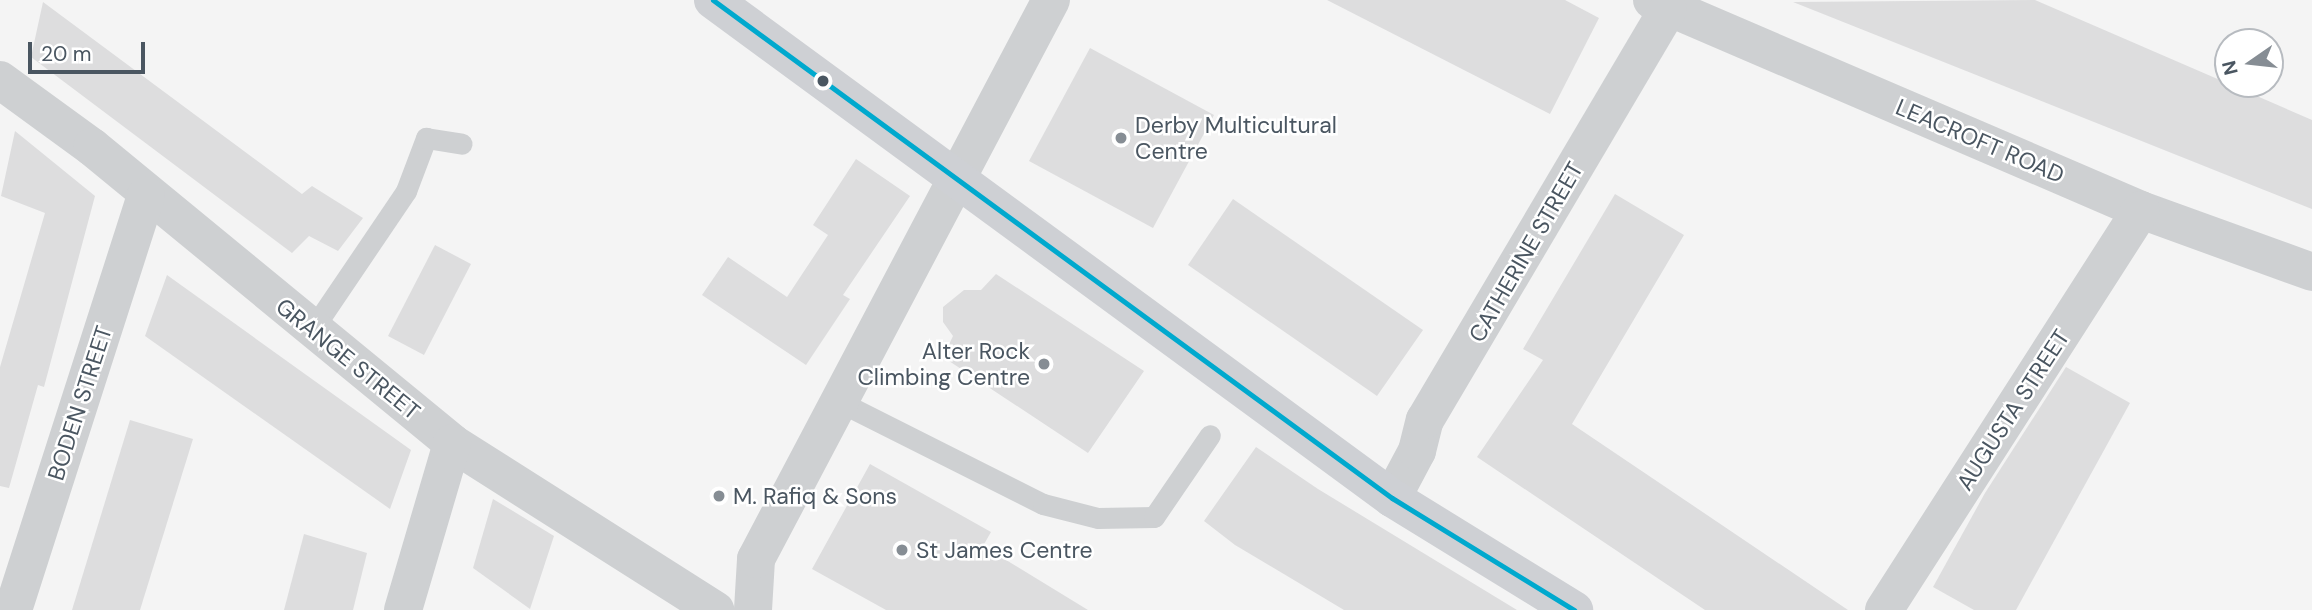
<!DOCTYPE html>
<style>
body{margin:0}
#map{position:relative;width:2312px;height:610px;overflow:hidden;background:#f4f4f4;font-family:"DM Sans",sans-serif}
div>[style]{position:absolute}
.building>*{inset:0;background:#ddddde}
.lane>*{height:21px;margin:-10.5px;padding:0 10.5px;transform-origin:10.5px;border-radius:10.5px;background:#ced0d2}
.street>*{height:38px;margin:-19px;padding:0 19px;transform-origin:19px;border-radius:19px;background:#ced0d2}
.secondary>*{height:38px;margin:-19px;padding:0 19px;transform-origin:19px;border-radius:19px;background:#ced0d4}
.bus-1>*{height:5px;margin:-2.5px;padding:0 2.5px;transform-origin:2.5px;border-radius:2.5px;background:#00a9ce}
.dots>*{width:19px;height:19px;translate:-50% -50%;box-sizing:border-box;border:4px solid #fff;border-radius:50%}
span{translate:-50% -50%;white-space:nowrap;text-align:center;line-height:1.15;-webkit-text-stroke:5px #fff;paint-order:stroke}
.poi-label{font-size:23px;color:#4a5661}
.left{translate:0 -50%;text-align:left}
.right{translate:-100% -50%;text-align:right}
.street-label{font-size:23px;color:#4a5661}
.north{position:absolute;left:2214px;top:28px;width:70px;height:70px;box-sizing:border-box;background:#fff;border:2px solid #b7bbc0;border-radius:50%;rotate:256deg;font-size:19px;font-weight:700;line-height:28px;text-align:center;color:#4a5661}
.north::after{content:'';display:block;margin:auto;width:24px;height:32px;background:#868d94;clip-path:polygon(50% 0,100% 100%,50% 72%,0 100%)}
.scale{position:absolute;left:28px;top:42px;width:117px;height:32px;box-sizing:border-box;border:4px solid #4a5661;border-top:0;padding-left:9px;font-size:21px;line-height:24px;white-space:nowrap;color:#4a5661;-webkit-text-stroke:5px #fff;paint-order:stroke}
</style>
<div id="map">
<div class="building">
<i style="clip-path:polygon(1327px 0,1565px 0,1599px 18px,1550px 114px)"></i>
<i style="clip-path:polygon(2035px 0,2312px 120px,2312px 209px,1793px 2px)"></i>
<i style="clip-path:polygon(43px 2px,302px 194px,312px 186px,363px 218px,338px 251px,309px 236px,292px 253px,31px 57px)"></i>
<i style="clip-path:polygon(1090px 48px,1214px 115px,1153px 228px,1029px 161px)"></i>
<i style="clip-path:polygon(15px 131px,95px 196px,44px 387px,38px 385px,9px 488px,0 486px,0 367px,45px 213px,1px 196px)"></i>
<i style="clip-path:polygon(856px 159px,910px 196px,843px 295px,850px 299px,806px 365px,702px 295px,728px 257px,787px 297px,828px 235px,813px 225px)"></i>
<i style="clip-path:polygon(1615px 194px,1684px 235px,1572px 424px,1848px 610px,1705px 610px,1477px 457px,1543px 360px,1523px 349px)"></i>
<i style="clip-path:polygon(1233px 199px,1423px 330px,1377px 396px,1188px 265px)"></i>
<i style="clip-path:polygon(435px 245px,471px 264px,424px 355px,388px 336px)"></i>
<i style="clip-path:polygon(996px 274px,1144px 371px,1088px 453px,943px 357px,953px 336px,943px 322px,943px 307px,964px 290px,981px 290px)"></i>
<i style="clip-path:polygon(167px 275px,411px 450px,390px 509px,145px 336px)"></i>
<i style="clip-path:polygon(2066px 367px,2130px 403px,2016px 610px,1974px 610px,1933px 587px,1985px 493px)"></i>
<i style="clip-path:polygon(130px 420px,193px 439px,140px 610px,72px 610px)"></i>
<i style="clip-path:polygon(1256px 447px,1318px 489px,1517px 610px,1344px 610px,1235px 545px,1204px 521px)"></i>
<i style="clip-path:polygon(870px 464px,991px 532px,983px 546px,1088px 610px,886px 610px,812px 569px)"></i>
<i style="clip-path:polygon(493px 499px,554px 536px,530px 609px,473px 568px)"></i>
<i style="clip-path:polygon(304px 534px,367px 553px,353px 610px,284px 610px)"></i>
</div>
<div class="lane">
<i style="left:312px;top:330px;width:168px;rotate:-55.9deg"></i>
<i style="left:406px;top:191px;width:57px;rotate:-69.3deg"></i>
<i style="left:426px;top:138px;width:36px;rotate:9deg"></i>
<i style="left:838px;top:401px;width:229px;rotate:26.7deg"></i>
<i style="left:1043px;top:504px;width:57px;rotate:14.3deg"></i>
<i style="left:1098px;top:518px;width:56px;rotate:-1deg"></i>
<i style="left:1154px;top:517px;width:99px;rotate:-55.7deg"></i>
</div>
<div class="street">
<i style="left:1652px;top:0;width:532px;rotate:23.24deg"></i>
<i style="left:2141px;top:210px;width:182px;rotate:19.9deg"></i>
<i style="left:0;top:80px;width:114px;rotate:36.1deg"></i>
<i style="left:92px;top:147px;width:466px;rotate:39.4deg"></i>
<i style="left:452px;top:443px;width:312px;rotate:32.4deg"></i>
<i style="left:1392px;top:498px;width:53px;rotate:-62deg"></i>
<i style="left:1417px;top:451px;width:32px;rotate:-76deg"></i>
<i style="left:1425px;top:420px;width:477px;rotate:-59.4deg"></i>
<i style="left:13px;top:610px;width:435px;rotate:-72.2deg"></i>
<i style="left:403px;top:610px;width:174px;rotate:-73.6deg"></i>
<i style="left:753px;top:610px;width:51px;rotate:-86.6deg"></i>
<i style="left:756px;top:559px;width:632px;rotate:-62.18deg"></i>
<i style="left:1884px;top:610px;width:475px;rotate:-57.3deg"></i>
</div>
<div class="secondary">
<i style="left:713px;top:0;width:842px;rotate:36.26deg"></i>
<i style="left:1392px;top:498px;width:214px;rotate:31.6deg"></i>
</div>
<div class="bus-1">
<i style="left:713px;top:0;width:842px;rotate:36.26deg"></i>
<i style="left:1392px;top:498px;width:214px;rotate:31.6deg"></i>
</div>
<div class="dots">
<i style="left:823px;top:81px;background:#4a5661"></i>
<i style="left:1121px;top:138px;background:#868d94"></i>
<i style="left:1044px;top:364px;background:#868d94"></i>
<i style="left:719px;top:496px;background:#868d94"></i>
<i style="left:902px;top:550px;background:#868d94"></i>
</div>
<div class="poi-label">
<span class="left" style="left:1135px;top:138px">Derby Multicultural<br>Centre</span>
<span class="right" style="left:1030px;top:364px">Alter Rock<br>Climbing Centre</span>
<span class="left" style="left:733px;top:496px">M. Rafiq &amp; Sons</span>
<span class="left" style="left:916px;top:550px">St James Centre</span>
</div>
<div class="street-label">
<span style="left:1980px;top:141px;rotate:23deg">LEACROFT ROAD</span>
<span style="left:1526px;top:252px;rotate:-60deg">CATHERINE STREET</span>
<span style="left:348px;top:359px;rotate:39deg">GRANGE STREET</span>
<span style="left:80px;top:403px;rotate:-72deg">BODEN STREET</span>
<span style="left:2013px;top:410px;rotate:-57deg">AUGUSTA STREET</span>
</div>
<div class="north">N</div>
<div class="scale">20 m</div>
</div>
